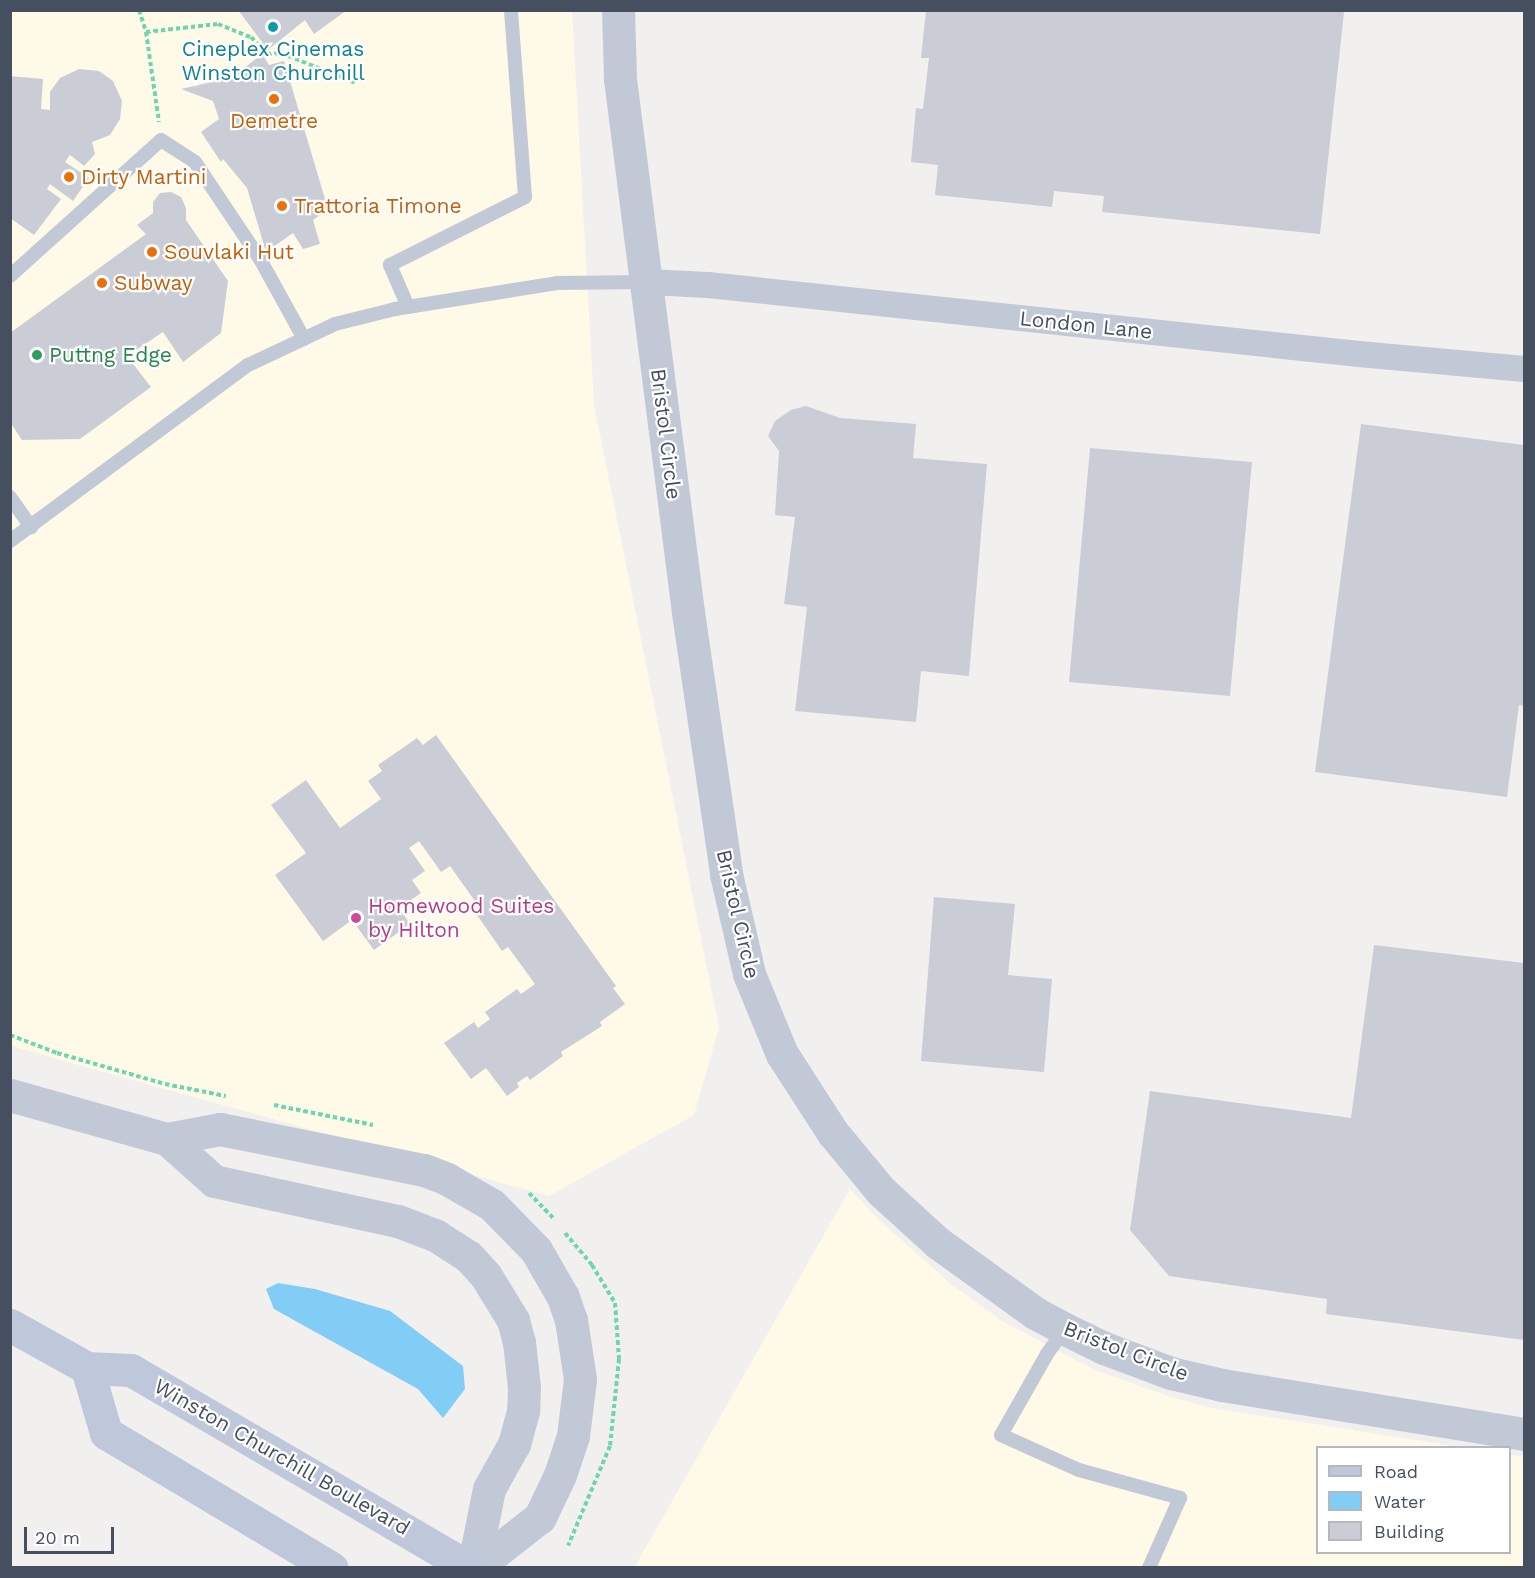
<!DOCTYPE html>
<style>
body{margin:0}
#map{position:relative;width:1535px;height:1578px;overflow:hidden;background:#f2efef;font-family:"Work Sans",sans-serif}
div>[style]{position:absolute}
.commercial>*{inset:0;background:#fefae7}
.water>*{inset:0;background:#81cdf5}
.building>*{inset:0;background:#cacdd5}
.path>*{height:4px;margin-top:-2px;transform-origin:0;background:repeating-linear-gradient(90deg,#6dd6b1 0 4.5px,transparent 0 7.5px)}
.service>*{height:14px;margin:-7px;padding:0 7px;transform-origin:7px;border-radius:7px;background:#c1c9d6}
.minor>*{height:26px;margin:-13px;padding:0 13px;transform-origin:13px;border-radius:13px;background:#c1c9d6}
.tertiary>*{height:33px;margin:-16.5px;padding:0 16.5px;transform-origin:16.5px;border-radius:16.5px;background:#c1c9d6}
.secondary>*{height:33px;margin:-16.5px;padding:0 16.5px;transform-origin:16.5px;border-radius:16.5px;background:#bfc8da}
.dots>*{width:16px;height:16px;translate:-50% -50%;box-sizing:border-box;border:3px solid #fff;border-radius:50%}
span{translate:-50% -50%;white-space:nowrap;text-align:center;line-height:1.15;-webkit-text-stroke:4.5px #fff;paint-order:stroke}
.culture-label{font-size:21px;color:#0d838f}
.food-label{font-size:21px;color:#c56008}
.left{translate:0 -50%;text-align:left}
.street-label{font-size:21px;color:#454f5f}
.leisure-label{font-size:21px;color:#27864d}
.hotel-label{font-size:21px;color:#b23c85}
.frame{position:absolute;inset:0;border:12px solid #454f5f;pointer-events:none}
.legend{position:absolute;left:1316px;top:1446px;width:195px;height:108px;box-sizing:border-box;background:#fff;border:2px solid #b5b9bf;margin:0;padding:8px 10px;list-style:none;font-size:18px;color:#454f5f}
.legend li{display:flex;align-items:center;gap:12px;height:30px}
.legend b{width:30px;border:2px solid #b5b9bf}
.scale{position:absolute;left:24px;top:1527px;width:90px;height:27px;box-sizing:border-box;border:3px solid #454f5f;border-top:0;padding-left:8px;font-size:18px;line-height:21px;white-space:nowrap;color:#454f5f;-webkit-text-stroke:4px #fff;paint-order:stroke}
</style>
<div id="map">
<div class="commercial">
<i style="clip-path:polygon(10px 11px,572px 11px,594px 405px,719px 1028px,694px 1115px,549px 1196px,11px 1046px)"></i>
<i style="clip-path:polygon(850px 1189px,879px 1220px,951px 1284px,1002px 1321px,1093px 1369px,1168px 1396px,1212px 1408px,1460px 1447px,1318px 1448px,1318px 1552px,1510px 1552px,1510px 1455px,1524px 1457px,1524px 1567px,634px 1568px)"></i>
</div>
<div class="water">
<i style="clip-path:polygon(278px 1283px,315px 1289px,390px 1311px,463px 1366px,465px 1389px,443px 1418px,418px 1389px,274px 1309px,266px 1289px)"></i>
</div>
<div class="building">
<i style="clip-path:polygon(238px 10px,347px 10px,314px 34px,305px 20px,268px 50px)"></i>
<i style="clip-path:polygon(926px 10px,1344px 12px,1320px 234px,1102px 212px,1104px 196px,1054px 191px,1052px 207px,935px 195px,938px 165px,911px 162px,916px 108px,923px 109px,929px 58px,921px 58px)"></i>
<i style="clip-path:polygon(262px 54px,269px 65px,284px 61px,328px 209px,313px 220px,320px 244px,303px 249px,293px 233px,266px 252px,247px 188px,223px 159px,221px 162px,201px 132px,219px 119px,213px 101px,181px 89px,233px 77px)"></i>
<i style="clip-path:polygon(79px 69px,99px 71px,113px 81px,122px 101px,120px 119px,110px 135px,92px 142px,95px 154px,84px 166px,70px 155px,65px 162px,89px 178px,73px 201px,50px 184px,47px 189px,61px 199px,34px 235px,10px 218px,10px 76px,43px 79px,41px 109px,50px 110px,50px 92px,60px 78px)"></i>
<i style="clip-path:polygon(171px 192px,181px 197px,186px 208px,186px 220px,228px 281px,221px 333px,183px 362px,163px 332px,127px 356px,151px 387px,80px 439px,22px 440px,10px 422px,10px 333px,146px 234px,137px 225px,153px 213px,153px 202px,160px 193px)"></i>
<i style="clip-path:polygon(806px 406px,840px 418px,916px 424px,913px 458px,987px 464px,969px 676px,921px 671px,916px 722px,795px 711px,807px 607px,784px 604px,795px 517px,775px 515px,779px 451px,768px 436px,775px 421px,791px 410px)"></i>
<i style="clip-path:polygon(1361px 424px,1524px 445px,1524px 706px,1519px 705px,1507px 797px,1315px 772px)"></i>
<i style="clip-path:polygon(1090px 448px,1252px 462px,1230px 696px,1069px 682px)"></i>
<i style="clip-path:polygon(436px 735px,616px 986px,613px 988px,625px 1004px,600px 1022px,602px 1026px,561px 1052px,563px 1056px,530px 1080px,527px 1076px,517px 1083px,519px 1087px,507px 1096px,486px 1068px,471px 1079px,444px 1043px,474px 1022px,478px 1028px,490px 1019px,485px 1012px,517px 989px,521px 994px,535px 984px,508px 947px,502px 951px,477px 915px,482px 911px,450px 866px,441px 872px,419px 841px,409px 848px,425px 871px,412px 880px,421px 893px,399px 908px,410px 924px,374px 950px,352px 920px,323px 941px,275px 875px,306px 853px,271px 805px,306px 780px,340px 828px,381px 799px,368px 781px,382px 771px,378px 765px,417px 738px,423px 745px)"></i>
<i style="clip-path:polygon(934px 897px,1015px 904px,1008px 975px,1052px 979px,1044px 1072px,921px 1061px)"></i>
<i style="clip-path:polygon(1374px 945px,1524px 963px,1524px 1340px,1326px 1314px,1327px 1299px,1169px 1276px,1130px 1230px,1150px 1091px,1351px 1118px)"></i>
</div>
<div class="path">
<i style="left:139px;top:10px;width:23px;rotate:72deg"></i>
<i style="left:146px;top:32px;width:91px;rotate:81.8deg"></i>
<i style="left:146px;top:32px;width:72px;rotate:-6.3deg"></i>
<i style="left:218px;top:24px;width:35px;rotate:22deg"></i>
<i style="left:251px;top:37px;width:23px;rotate:47deg"></i>
<i style="left:267px;top:54px;width:14px;rotate:-4deg"></i>
<i style="left:281px;top:53px;width:81px;rotate:21.8deg"></i>
<i style="left:10px;top:1035px;width:50px;rotate:21deg"></i>
<i style="left:57px;top:1053px;width:112px;rotate:16deg"></i>
<i style="left:165px;top:1084px;width:62px;rotate:11.1deg"></i>
<i style="left:274px;top:1105px;width:101px;rotate:11.4deg"></i>
<i style="left:529px;top:1193px;width:37px;rotate:46deg"></i>
<i style="left:565px;top:1233px;width:42px;rotate:49.8deg"></i>
<i style="left:592px;top:1265px;width:44px;rotate:58.8deg"></i>
<i style="left:615px;top:1303px;width:56px;rotate:85.9deg"></i>
<i style="left:619px;top:1359px;width:87px;rotate:95.9deg"></i>
<i style="left:610px;top:1446px;width:108px;rotate:112.8deg"></i>
</div>
<div class="service">
<i style="left:10px;top:276px;width:203px;rotate:-42deg"></i>
<i style="left:161px;top:140px;width:40px;rotate:32.9deg"></i>
<i style="left:195px;top:162px;width:117px;rotate:56.2deg"></i>
<i style="left:260px;top:259px;width:91px;rotate:61.2deg"></i>
<i style="left:408px;top:307px;width:46px;rotate:-113.2deg"></i>
<i style="left:390px;top:265px;width:151px;rotate:-26.7deg"></i>
<i style="left:525px;top:197px;width:188px;rotate:-94.3deg"></i>
<i style="left:10px;top:497px;width:37px;rotate:55deg"></i>
<i style="left:10px;top:541px;width:296px;rotate:-36.5deg"></i>
<i style="left:248px;top:365px;width:96px;rotate:-25.2deg"></i>
<i style="left:335px;top:324px;width:62px;rotate:-14deg"></i>
<i style="left:395px;top:309px;width:164px;rotate:-9.1deg"></i>
<i style="left:557px;top:283px;width:88px;rotate:-0.7deg"></i>
<i style="left:1065px;top:1329px;width:31px;rotate:126deg"></i>
<i style="left:1047px;top:1354px;width:93px;rotate:119.6deg"></i>
<i style="left:1001px;top:1435px;width:85px;rotate:24.2deg"></i>
<i style="left:1079px;top:1470px;width:105px;rotate:15.5deg"></i>
<i style="left:1180px;top:1498px;width:77px;rotate:113.9deg"></i>
</div>
<div class="minor">
<i style="left:647px;top:282px;width:61px;rotate:2.8deg"></i>
<i style="left:708px;top:285px;width:655px;rotate:6.05deg"></i>
<i style="left:1359px;top:354px;width:166px;rotate:5.2deg"></i>
</div>
<div class="tertiary">
<i style="left:618px;top:10px;width:69px;rotate:88.3deg"></i>
<i style="left:620px;top:79px;width:537px;rotate:82.73deg"></i>
<i style="left:688px;top:612px;width:265px;rotate:81.7deg"></i>
<i style="left:726px;top:874px;width:103px;rotate:77deg"></i>
<i style="left:749px;top:974px;width:87px;rotate:67.6deg"></i>
<i style="left:782px;top:1054px;width:94px;rotate:57.2deg"></i>
<i style="left:833px;top:1133px;width:75px;rotate:50.4deg"></i>
<i style="left:881px;top:1191px;width:77px;rotate:42.4deg"></i>
<i style="left:938px;top:1243px;width:120px;rotate:35.8deg"></i>
<i style="left:1035px;top:1313px;width:34px;rotate:28deg"></i>
<i style="left:1065px;top:1329px;width:43px;rotate:26deg"></i>
<i style="left:1104px;top:1348px;width:72px;rotate:20.5deg"></i>
<i style="left:1171px;top:1373px;width:52px;rotate:13.2deg"></i>
<i style="left:1222px;top:1385px;width:306px;rotate:9.2deg"></i>
<i style="left:10px;top:1095px;width:163px;rotate:15.7deg"></i>
<i style="left:167px;top:1139px;width:63px;rotate:41.8deg"></i>
<i style="left:214px;top:1181px;width:188px;rotate:12.3deg"></i>
<i style="left:398px;top:1221px;width:40px;rotate:21deg"></i>
<i style="left:435px;top:1235px;width:40px;rotate:32.9deg"></i>
<i style="left:469px;top:1257px;width:25px;rotate:48deg"></i>
<i style="left:486px;top:1276px;width:52px;rotate:58.5deg"></i>
<i style="left:513px;top:1320px;width:23px;rotate:75deg"></i>
<i style="left:519px;top:1342px;width:45px;rotate:83.7deg"></i>
<i style="left:524px;top:1387px;width:24px;rotate:92deg"></i>
<i style="left:523px;top:1411px;width:34px;rotate:105deg"></i>
<i style="left:514px;top:1444px;width:51px;rotate:119.1deg"></i>
<i style="left:489px;top:1489px;width:81px;rotate:101.4deg"></i>
<i style="left:167px;top:1139px;width:54px;rotate:-10.7deg"></i>
<i style="left:220px;top:1129px;width:208px;rotate:11.4deg"></i>
<i style="left:424px;top:1170px;width:25px;rotate:21deg"></i>
<i style="left:447px;top:1179px;width:52px;rotate:30deg"></i>
<i style="left:492px;top:1205px;width:63px;rotate:45.6deg"></i>
<i style="left:536px;top:1250px;width:54px;rotate:60.1deg"></i>
<i style="left:563px;top:1297px;width:24px;rotate:71deg"></i>
<i style="left:571px;top:1320px;width:60px;rotate:81.3deg"></i>
<i style="left:580px;top:1379px;width:57px;rotate:97deg"></i>
<i style="left:573px;top:1436px;width:41px;rotate:108.4deg"></i>
<i style="left:560px;top:1475px;width:47px;rotate:115.5deg"></i>
<i style="left:540px;top:1517px;width:83px;rotate:141.9deg"></i>
</div>
<div class="secondary">
<i style="left:10px;top:1325px;width:88px;rotate:29.2deg"></i>
<i style="left:87px;top:1368px;width:44px;rotate:2.6deg"></i>
<i style="left:131px;top:1370px;width:393px;rotate:30.3deg"></i>
<i style="left:87px;top:1368px;width:68px;rotate:73.7deg"></i>
<i style="left:106px;top:1433px;width:263px;rotate:30.9deg"></i>
</div>
<div class="dots">
<i style="left:273px;top:27px;background:#0f9aa8"></i>
<i style="left:274px;top:99px;background:#e8710a"></i>
<i style="left:69px;top:177px;background:#e8710a"></i>
<i style="left:282px;top:206px;background:#e8710a"></i>
<i style="left:152px;top:252px;background:#e8710a"></i>
<i style="left:102px;top:283px;background:#e8710a"></i>
<i style="left:37px;top:355px;background:#2e9e5b"></i>
<i style="left:356px;top:918px;background:#d1479c"></i>
</div>
<div class="culture-label">
<span style="left:273px;top:61px">Cineplex Cinemas<br>Winston Churchill</span>
</div>
<div class="food-label">
<span style="left:274px;top:121px">Demetre</span>
<span class="left" style="left:81px;top:177px">Dirty Martini</span>
<span class="left" style="left:294px;top:206px">Trattoria Timone</span>
<span class="left" style="left:164px;top:252px">Souvlaki Hut</span>
<span class="left" style="left:114px;top:283px">Subway</span>
</div>
<div class="street-label">
<span style="left:1086px;top:325px;rotate:6deg">London Lane</span>
<span style="left:666px;top:434px;rotate:83deg">Bristol Circle</span>
<span style="left:738px;top:914px;rotate:77deg">Bristol Circle</span>
<span style="left:1126px;top:1351px;rotate:21deg">Bristol Circle</span>
<span style="left:282px;top:1457px;rotate:30deg">Winston Churchill Boulevard</span>
</div>
<div class="leisure-label">
<span class="left" style="left:49px;top:355px">Puttng Edge</span>
</div>
<div class="hotel-label">
<span class="left" style="left:368px;top:918px">Homewood Suites<br>by Hilton</span>
</div>
<div class="frame"></div>
<ul class="legend">
<li><b style="height:8px;background:#bfc8da"></b>Road</li>
<li><b style="height:16px;background:#81cdf5"></b>Water</li>
<li><b style="height:16px;background:#cacdd5"></b>Building</li>
</ul>
<div class="scale">20 m</div>
</div>
